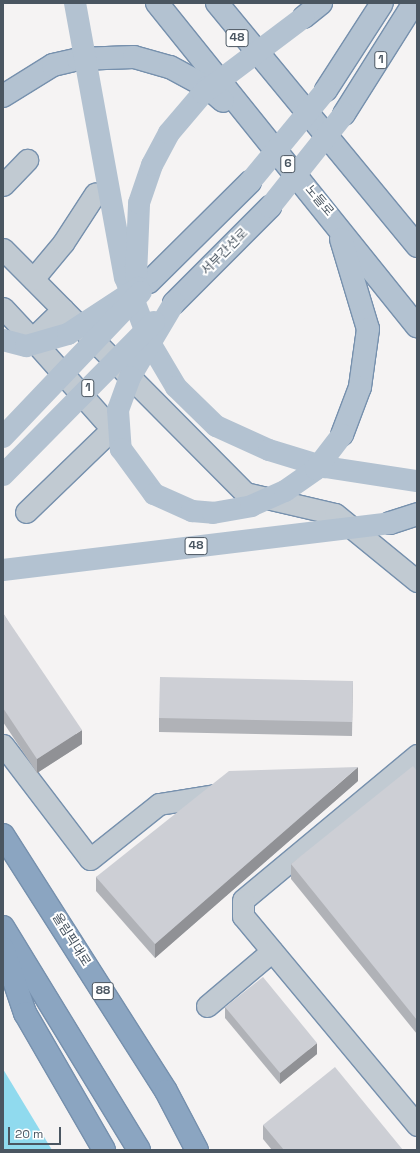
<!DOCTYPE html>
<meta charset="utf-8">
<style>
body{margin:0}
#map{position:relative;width:420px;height:1153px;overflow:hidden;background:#f5f3f3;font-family:"Space Grotesk","Noto Sans KR",sans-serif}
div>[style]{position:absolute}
.water>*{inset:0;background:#90daee}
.roads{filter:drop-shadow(1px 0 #7690ad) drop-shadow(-1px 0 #7690ad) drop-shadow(0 1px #7690ad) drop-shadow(0 -1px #7690ad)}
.minor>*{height:21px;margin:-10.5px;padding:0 10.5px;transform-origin:10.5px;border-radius:10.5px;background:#c1cad2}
.major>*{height:22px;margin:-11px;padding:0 11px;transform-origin:11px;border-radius:11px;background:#b3c2d1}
.highway>*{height:22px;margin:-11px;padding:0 11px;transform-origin:11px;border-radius:11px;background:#8ba5c1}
.major-bridge>*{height:22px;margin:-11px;padding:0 11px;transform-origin:11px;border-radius:11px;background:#b3c2d1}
.wall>*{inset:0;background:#b0b2b7}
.shaded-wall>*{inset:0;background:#909195}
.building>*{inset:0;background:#cdcfd5}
span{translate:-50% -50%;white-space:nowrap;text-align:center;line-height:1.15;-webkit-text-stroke:4px #fff;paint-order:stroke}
.shield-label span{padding:1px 3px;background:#fff;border:1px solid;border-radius:3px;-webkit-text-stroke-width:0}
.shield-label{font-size:12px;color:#4a5661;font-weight:700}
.street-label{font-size:13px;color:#4a5661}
.frame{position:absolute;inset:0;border:4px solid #4a5661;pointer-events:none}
.scale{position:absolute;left:8px;top:1127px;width:53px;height:18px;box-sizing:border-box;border:2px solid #4a5661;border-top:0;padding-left:5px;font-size:12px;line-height:14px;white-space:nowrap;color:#4a5661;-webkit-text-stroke:3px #fff;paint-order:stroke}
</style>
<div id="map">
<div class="water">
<i style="clip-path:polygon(3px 1069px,52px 1150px,3px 1150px)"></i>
</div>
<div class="roads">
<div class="minor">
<i style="left:3px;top:185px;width:35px;rotate:-46deg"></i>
<i style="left:3px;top:249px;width:344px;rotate:45.2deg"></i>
<i style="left:245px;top:493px;width:92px;rotate:13.1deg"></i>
<i style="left:335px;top:514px;width:106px;rotate:39.3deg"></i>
<i style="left:33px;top:279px;width:47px;rotate:-50.2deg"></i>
<i style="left:63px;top:243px;width:59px;rotate:-56.9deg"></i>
<i style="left:3px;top:308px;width:42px;rotate:46.9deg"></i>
<i style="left:32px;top:339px;width:43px;rotate:-44.1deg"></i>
<i style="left:26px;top:512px;width:120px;rotate:-44deg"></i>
<i style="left:112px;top:429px;width:120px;rotate:-131.6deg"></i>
<i style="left:3px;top:745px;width:143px;rotate:52.7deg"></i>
<i style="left:90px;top:859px;width:88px;rotate:-38.6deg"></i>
<i style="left:159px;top:804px;width:58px;rotate:-9deg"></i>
<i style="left:417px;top:755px;width:226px;rotate:140.2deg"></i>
<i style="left:243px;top:900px;width:16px;rotate:90deg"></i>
<i style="left:243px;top:916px;width:272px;rotate:50.2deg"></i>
<i style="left:207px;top:1006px;width:85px;rotate:-40.2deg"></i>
</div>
<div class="major">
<i style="left:157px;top:3px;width:415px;rotate:51.2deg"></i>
<i style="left:217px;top:3px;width:315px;rotate:50.5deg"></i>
<i style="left:304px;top:17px;width:22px;rotate:-39deg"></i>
<i style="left:326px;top:90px;width:103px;rotate:-57.2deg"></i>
<i style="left:3px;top:96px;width:59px;rotate:-31.8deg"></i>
<i style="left:53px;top:65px;width:26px;rotate:-13deg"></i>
<i style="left:78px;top:59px;width:56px;rotate:-2deg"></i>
<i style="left:134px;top:57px;width:37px;rotate:16deg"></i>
<i style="left:170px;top:67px;width:42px;rotate:28.4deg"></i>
<i style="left:207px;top:87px;width:21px;rotate:41deg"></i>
<i style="left:344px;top:114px;width:131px;rotate:-57.8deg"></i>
<i style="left:341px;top:239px;width:94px;rotate:73.3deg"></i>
<i style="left:368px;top:329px;width:59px;rotate:97.9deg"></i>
<i style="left:360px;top:387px;width:51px;rotate:110.6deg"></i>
<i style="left:149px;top:282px;width:142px;rotate:-44.7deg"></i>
<i style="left:174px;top:303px;width:136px;rotate:-45deg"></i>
<i style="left:390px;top:523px;width:28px;rotate:-18deg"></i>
</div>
<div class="highway">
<i style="left:3px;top:835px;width:303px;rotate:57.5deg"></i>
<i style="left:166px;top:1091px;width:67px;rotate:62.3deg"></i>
<i style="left:3px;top:927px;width:261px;rotate:58.6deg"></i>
<i style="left:3px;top:948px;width:69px;rotate:71.3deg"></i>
<i style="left:25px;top:1013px;width:158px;rotate:60deg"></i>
</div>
</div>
<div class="major-bridge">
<i style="left:75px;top:3px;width:279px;rotate:79.7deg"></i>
<i style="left:125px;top:277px;width:71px;rotate:69.3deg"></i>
<i style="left:150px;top:343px;width:51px;rotate:59.4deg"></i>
<i style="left:176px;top:387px;width:56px;rotate:44.3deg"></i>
<i style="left:216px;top:426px;width:58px;rotate:24.4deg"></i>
<i style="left:269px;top:450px;width:59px;rotate:16.9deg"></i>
<i style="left:325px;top:467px;width:93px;rotate:8.7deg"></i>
<i style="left:250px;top:182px;width:119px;rotate:-50.4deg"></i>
<i style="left:270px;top:207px;width:119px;rotate:-51.5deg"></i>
<i style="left:136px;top:276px;width:73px;rotate:-87.6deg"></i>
<i style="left:139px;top:203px;width:40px;rotate:-71.1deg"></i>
<i style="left:152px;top:165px;width:36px;rotate:-62deg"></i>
<i style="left:169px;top:133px;width:52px;rotate:-49.6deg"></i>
<i style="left:203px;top:93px;width:126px;rotate:-37deg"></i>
<i style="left:174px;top:303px;width:86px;rotate:120.7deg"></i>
<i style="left:130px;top:377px;width:35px;rotate:110deg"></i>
<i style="left:118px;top:410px;width:39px;rotate:86deg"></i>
<i style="left:121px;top:449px;width:56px;rotate:53.7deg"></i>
<i style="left:154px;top:494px;width:42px;rotate:24.1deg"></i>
<i style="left:192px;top:511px;width:21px;rotate:5deg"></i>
<i style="left:213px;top:513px;width:39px;rotate:-10deg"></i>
<i style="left:251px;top:506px;width:37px;rotate:-24deg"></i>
<i style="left:285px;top:491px;width:38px;rotate:-35deg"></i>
<i style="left:316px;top:469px;width:43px;rotate:-52.6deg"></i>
<i style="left:3px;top:340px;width:24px;rotate:15deg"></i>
<i style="left:26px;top:346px;width:44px;rotate:-15.9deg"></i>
<i style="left:68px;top:334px;width:84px;rotate:-33.3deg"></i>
<i style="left:3px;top:437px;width:200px;rotate:-46.4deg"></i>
<i style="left:3px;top:475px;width:215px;rotate:-45.4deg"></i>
<i style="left:3px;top:570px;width:390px;rotate:-6.9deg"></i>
</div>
<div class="wall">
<i style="clip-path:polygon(3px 613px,82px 744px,37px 773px,3px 722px)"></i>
<i style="clip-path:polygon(353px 681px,352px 736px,159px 732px,159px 718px)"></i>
<i style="clip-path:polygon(417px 771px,417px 1034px,291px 879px,291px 864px)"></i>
<i style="clip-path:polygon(358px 781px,155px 958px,96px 891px,96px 877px)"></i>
<i style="clip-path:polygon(225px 1007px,317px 1054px,280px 1084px,225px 1018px)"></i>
<i style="clip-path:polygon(263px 1125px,403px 1150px,272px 1150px,263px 1139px)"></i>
</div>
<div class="shaded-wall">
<i style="clip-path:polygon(82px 730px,82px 744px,37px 773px,37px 759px)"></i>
<i style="clip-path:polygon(358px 767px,358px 781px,155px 958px,155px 944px)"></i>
<i style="clip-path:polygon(317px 1043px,317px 1054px,280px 1084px,280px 1073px)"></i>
</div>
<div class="building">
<i style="clip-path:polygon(3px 613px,82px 730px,37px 759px,3px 708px)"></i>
<i style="clip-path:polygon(160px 677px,353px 681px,352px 722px,159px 718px)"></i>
<i style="clip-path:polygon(413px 766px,417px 771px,417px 1020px,291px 864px)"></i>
<i style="clip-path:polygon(358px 767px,155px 944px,96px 877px,229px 771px)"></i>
<i style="clip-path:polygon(263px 977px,317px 1043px,280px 1073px,225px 1007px)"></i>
<i style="clip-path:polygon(335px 1067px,403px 1150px,284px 1150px,263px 1125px)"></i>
</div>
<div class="shield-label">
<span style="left:237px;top:38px">48</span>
<span style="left:381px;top:60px">1</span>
<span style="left:288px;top:164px">6</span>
<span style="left:88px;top:388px">1</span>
<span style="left:196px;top:546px">48</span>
<span style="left:103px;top:991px">88</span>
</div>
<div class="street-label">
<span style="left:319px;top:201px;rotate:50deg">노들로</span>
<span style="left:225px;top:252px;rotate:-45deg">서부간선로</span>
<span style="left:71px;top:940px;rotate:58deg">올림픽대로</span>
</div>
<div class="frame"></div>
<div class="scale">20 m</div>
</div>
